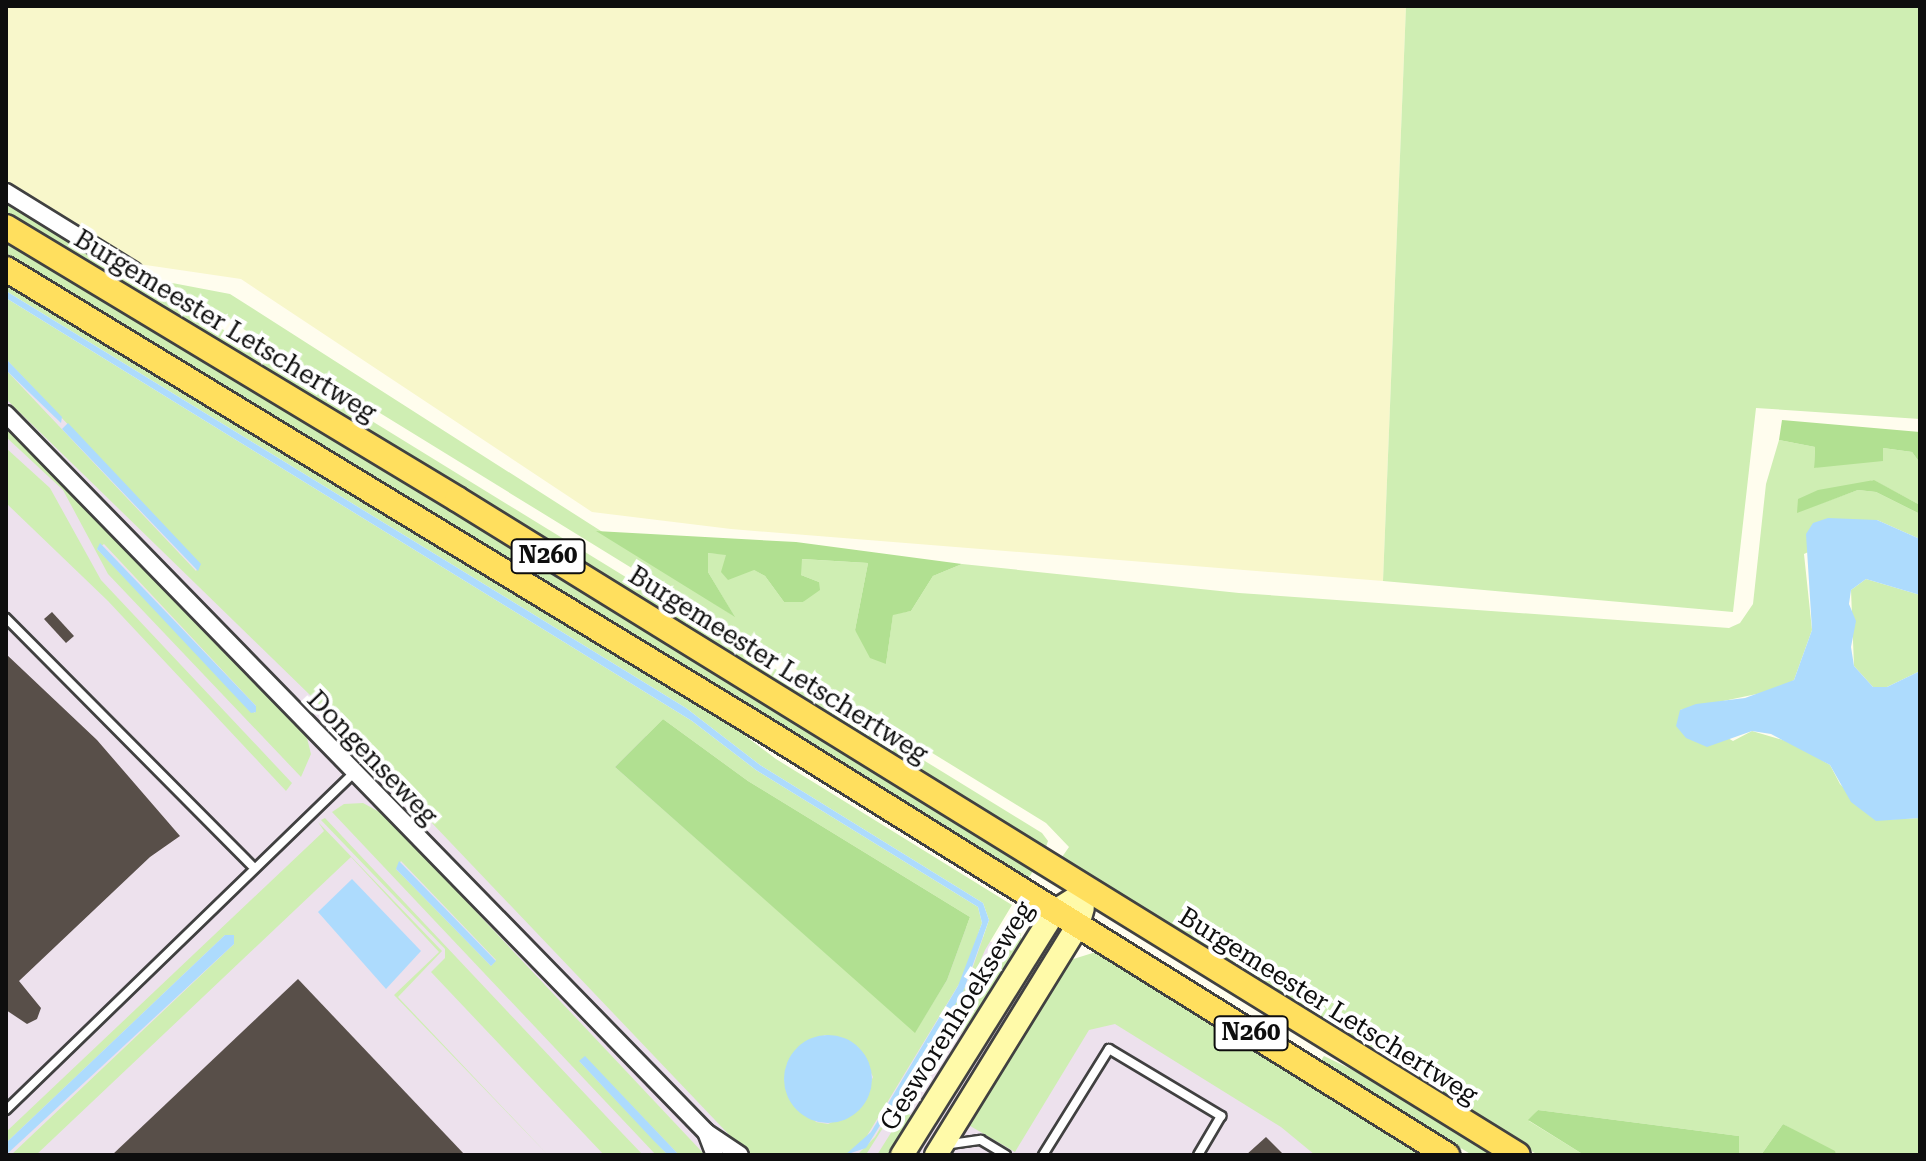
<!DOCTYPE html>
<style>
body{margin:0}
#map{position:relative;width:1926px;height:1161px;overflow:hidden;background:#fffdee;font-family:"Roboto Serif",serif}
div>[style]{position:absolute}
.industrial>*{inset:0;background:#ede1ed}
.farmland>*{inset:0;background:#f8f7cb}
.green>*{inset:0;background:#cfeeb3}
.forest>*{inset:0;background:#b1e091}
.water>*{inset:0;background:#addbfd}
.round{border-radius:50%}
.building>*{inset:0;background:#584f49}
.roads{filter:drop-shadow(2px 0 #414141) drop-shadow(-2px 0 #414141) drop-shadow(0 2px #414141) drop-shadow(0 -2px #414141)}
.lane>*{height:8px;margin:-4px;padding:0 4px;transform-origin:4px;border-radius:4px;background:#fff}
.street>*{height:16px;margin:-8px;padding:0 8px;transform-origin:8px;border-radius:8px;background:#fff}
.secondary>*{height:22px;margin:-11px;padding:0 11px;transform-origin:11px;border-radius:11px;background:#fffaa9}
.primary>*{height:24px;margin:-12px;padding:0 12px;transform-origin:12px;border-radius:12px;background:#ffdf5e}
span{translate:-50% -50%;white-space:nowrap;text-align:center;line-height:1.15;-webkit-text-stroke:8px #fff;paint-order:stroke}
.shield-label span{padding:2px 6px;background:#fff;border:2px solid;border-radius:6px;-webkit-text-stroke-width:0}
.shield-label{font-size:24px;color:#0e0e0e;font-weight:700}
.street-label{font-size:26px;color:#0e0e0e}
.frame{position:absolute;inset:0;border:8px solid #0e0e0e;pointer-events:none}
</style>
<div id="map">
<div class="industrial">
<i style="clip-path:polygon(6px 354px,1117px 1017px,1337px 1155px,6px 1155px)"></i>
</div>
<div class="farmland">
<i style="clip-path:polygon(6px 6px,1406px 6px,1383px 581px,731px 529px,592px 512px,241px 279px,132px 263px,6px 184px)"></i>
</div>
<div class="green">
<i style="clip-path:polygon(1406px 6px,1920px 6px,1920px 419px,1756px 408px,1733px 612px,1383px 581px)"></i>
<i style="clip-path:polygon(6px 196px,1042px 833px,1048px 841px,1044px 853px,6px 214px)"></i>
<i style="clip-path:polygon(6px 237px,1008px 853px,1033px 871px,1027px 881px,6px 253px)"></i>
<i style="clip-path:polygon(6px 276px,710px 709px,776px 759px,1012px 905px,985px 950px,964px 1000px,867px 1153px,857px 1155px,875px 1137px,967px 984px,989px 920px,983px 903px,760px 765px,686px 708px,6px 291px)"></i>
<i style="clip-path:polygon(167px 282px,230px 294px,734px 616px,708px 572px,707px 553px,726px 554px,765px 576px,784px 602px,803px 602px,819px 582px,801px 575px,801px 559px,868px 563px,855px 630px,886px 664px,893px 614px,911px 611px,933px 576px,962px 564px,1239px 593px,1729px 628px,1740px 623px,1753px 604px,1766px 484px,1779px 440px,1815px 447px,1814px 468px,1883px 448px,1912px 452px,1920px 463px,1920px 505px,1873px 480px,1797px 512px,1858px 490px,1876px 492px,1920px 514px,1920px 539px,1877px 520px,1804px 554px,1812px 630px,1794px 680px,1776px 690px,1680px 710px,1733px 741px,1752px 731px,1793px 743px,1830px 765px,1840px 784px,1876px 820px,1920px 818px,1920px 1155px,1836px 1155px,1783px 1124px,1761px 1155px,1739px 1155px,1739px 1136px,1538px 1110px,1529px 1121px,1584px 1155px,1538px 1155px,1074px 871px,1076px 866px,1062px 857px,1069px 847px,1046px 823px)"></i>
<i style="clip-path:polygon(evenodd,6px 298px,692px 721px,756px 770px,978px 907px,982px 923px,962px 979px,862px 1144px,845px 1155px,749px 1155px,735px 1141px,310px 695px,6px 399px,6px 370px,196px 571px,200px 564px,6px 359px,6px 298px,663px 719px,748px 781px,970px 917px,947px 980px,915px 1032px,615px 767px,663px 719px,6px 298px,825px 1035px,858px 1047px,873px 1077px,858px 1110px,828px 1124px,816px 1122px,784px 1080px,795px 1051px,825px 1035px)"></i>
<i style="clip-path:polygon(evenodd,6px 424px,305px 730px,311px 754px,301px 777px,108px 574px,63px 490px,6px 437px,6px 424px,104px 544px,256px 706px,255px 713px,97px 549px,104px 544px)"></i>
<i style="clip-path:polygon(6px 448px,50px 488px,101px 580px,292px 783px,286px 791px,108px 601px,6px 503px)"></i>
<i style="clip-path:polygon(1866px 579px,1920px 595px,1920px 671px,1887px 687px,1873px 687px,1854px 666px,1851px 590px)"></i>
<i style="clip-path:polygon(evenodd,363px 803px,385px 815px,705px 1155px,679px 1155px,585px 1057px,580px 1062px,668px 1155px,656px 1155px,332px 812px,344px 804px,363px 803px,401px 861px,496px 960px,491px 966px,396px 869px,401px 861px)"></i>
<i style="clip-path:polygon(325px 818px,621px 1132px,643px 1155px,604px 1155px,431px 972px,445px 958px,445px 949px,321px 820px)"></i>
<i style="clip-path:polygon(318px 822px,442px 951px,398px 997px,548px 1155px,394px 995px,439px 952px,351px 857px,36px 1155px,11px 1155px,234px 944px,225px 935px,6px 1143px,6px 1132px,324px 831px)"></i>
<i style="clip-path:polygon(1017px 912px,1022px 943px,981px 1013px,946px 1048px,906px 1112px,916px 1119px,894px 1155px,877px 1155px,956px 1029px,964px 1028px,959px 1024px)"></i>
<i style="clip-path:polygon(1099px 951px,1434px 1155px,1315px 1155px,1281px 1127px,1115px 1024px,1089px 1030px,1015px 1152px,965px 1123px,1067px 961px)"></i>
<i style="clip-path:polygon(1324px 1056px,1394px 1090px,1499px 1155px,1472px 1155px,1320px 1062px)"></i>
</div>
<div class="forest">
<i style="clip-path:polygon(1782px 420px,1920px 432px,1920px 463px,1912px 452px,1883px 448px,1883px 461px,1814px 468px,1815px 447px,1779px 440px)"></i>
<i style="clip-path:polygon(1874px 480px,1920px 505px,1920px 514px,1876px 492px,1858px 490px,1797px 513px,1798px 499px,1818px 490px)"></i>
<i style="clip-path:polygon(596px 531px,796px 542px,962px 564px,933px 576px,911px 611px,893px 615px,886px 664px,870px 658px,855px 630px,868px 563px,802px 559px,801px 575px,819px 582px,820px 590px,803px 602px,784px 602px,765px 576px,754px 570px,728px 580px,721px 572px,726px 555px,708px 553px,708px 572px,735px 617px)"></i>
<i style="clip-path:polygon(663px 719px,748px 781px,970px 917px,947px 980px,915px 1033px,615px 767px)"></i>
<i style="clip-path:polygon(1538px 1110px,1739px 1136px,1739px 1155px,1584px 1155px,1528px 1120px)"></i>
<i style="clip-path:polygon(1783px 1124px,1835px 1151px,1836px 1155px,1761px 1155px)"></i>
</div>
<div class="water">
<i style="clip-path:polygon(6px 291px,686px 708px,760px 765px,983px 903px,989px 920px,963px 992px,866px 1148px,845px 1155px,871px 1132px,958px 986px,982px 923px,978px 907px,756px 770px,692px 721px,6px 298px)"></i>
<i style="clip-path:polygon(6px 359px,62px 417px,61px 423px,6px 370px)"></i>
<i style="clip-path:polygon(68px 423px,201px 564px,198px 571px,62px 429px)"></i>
<i style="clip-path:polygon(1828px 518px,1877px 520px,1920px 539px,1920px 595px,1866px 579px,1851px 590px,1849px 604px,1856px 621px,1851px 647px,1854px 666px,1873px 687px,1887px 687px,1920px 671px,1920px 818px,1876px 821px,1851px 802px,1830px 765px,1771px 734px,1752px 731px,1707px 747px,1686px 738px,1676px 726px,1680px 710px,1696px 704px,1745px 698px,1794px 680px,1812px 630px,1806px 534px,1813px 523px)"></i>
<i style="clip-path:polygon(100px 543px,256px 706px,256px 712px,251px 713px,97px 549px)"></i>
<i style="clip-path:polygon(399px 861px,496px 961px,491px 966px,396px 869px)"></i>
<i style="clip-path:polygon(352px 879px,421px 951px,386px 989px,318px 912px)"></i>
<i style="clip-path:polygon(225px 935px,234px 935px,234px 944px,6px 1155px,6px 1143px)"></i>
<i class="round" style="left:784px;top:1035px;width:88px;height:88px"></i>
<i style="clip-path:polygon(585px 1056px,679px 1155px,668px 1155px,654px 1141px,579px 1061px)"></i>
</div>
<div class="building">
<i style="clip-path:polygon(52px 612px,74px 636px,66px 643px,44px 619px)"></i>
<i style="clip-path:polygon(6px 654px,97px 740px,180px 836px,150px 857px,19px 981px,41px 1008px,37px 1019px,27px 1024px,6px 1010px)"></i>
<i style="clip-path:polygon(298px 979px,465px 1155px,112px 1155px)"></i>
<i style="clip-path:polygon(1266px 1137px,1284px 1155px,1246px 1155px)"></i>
</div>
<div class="roads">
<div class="lane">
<i style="left:6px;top:618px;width:352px;rotate:45.2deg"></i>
<i style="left:6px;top:1110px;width:483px;rotate:-44.1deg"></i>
<i style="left:951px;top:1144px;width:30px;rotate:-8deg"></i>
<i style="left:981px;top:1140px;width:29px;rotate:31deg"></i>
<i style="left:1043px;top:1155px;width:125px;rotate:-58.1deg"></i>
<i style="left:1109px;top:1049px;width:131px;rotate:30.9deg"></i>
<i style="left:1221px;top:1116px;width:45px;rotate:120.5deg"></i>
</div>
<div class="street">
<i style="left:6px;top:192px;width:150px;rotate:31.7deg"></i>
<i style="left:6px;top:414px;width:1003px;rotate:45.73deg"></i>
<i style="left:706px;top:1132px;width:41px;rotate:34.1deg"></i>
<i style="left:706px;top:1132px;width:25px;rotate:69deg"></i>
</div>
<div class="secondary">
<i style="left:902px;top:1155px;width:288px;rotate:-57.9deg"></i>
<i style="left:1055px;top:911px;width:38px;rotate:-32deg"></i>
<i style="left:936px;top:1155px;width:270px;rotate:-58.3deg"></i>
<i style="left:1078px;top:925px;width:18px;rotate:-74deg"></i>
</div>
<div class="primary">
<i style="left:6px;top:227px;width:527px;rotate:31.09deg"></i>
<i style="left:457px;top:499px;width:1247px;rotate:31.73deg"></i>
<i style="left:6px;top:269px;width:880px;rotate:31.29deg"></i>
<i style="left:758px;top:726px;width:812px;rotate:31.91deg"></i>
</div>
</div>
<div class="shield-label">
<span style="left:548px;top:556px">N260</span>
<span style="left:1251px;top:1033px">N260</span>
</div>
<div class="street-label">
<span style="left:225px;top:326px;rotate:31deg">Burgemeester Letschertweg</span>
<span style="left:778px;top:665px;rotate:32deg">Burgemeester Letschertweg</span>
<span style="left:372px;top:758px;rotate:46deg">Dongenseweg</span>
<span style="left:1328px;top:1006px;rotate:32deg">Burgemeester Letschertweg</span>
<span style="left:957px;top:1016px;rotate:-58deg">Gesworenhoekseweg</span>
</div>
<div class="frame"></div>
</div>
